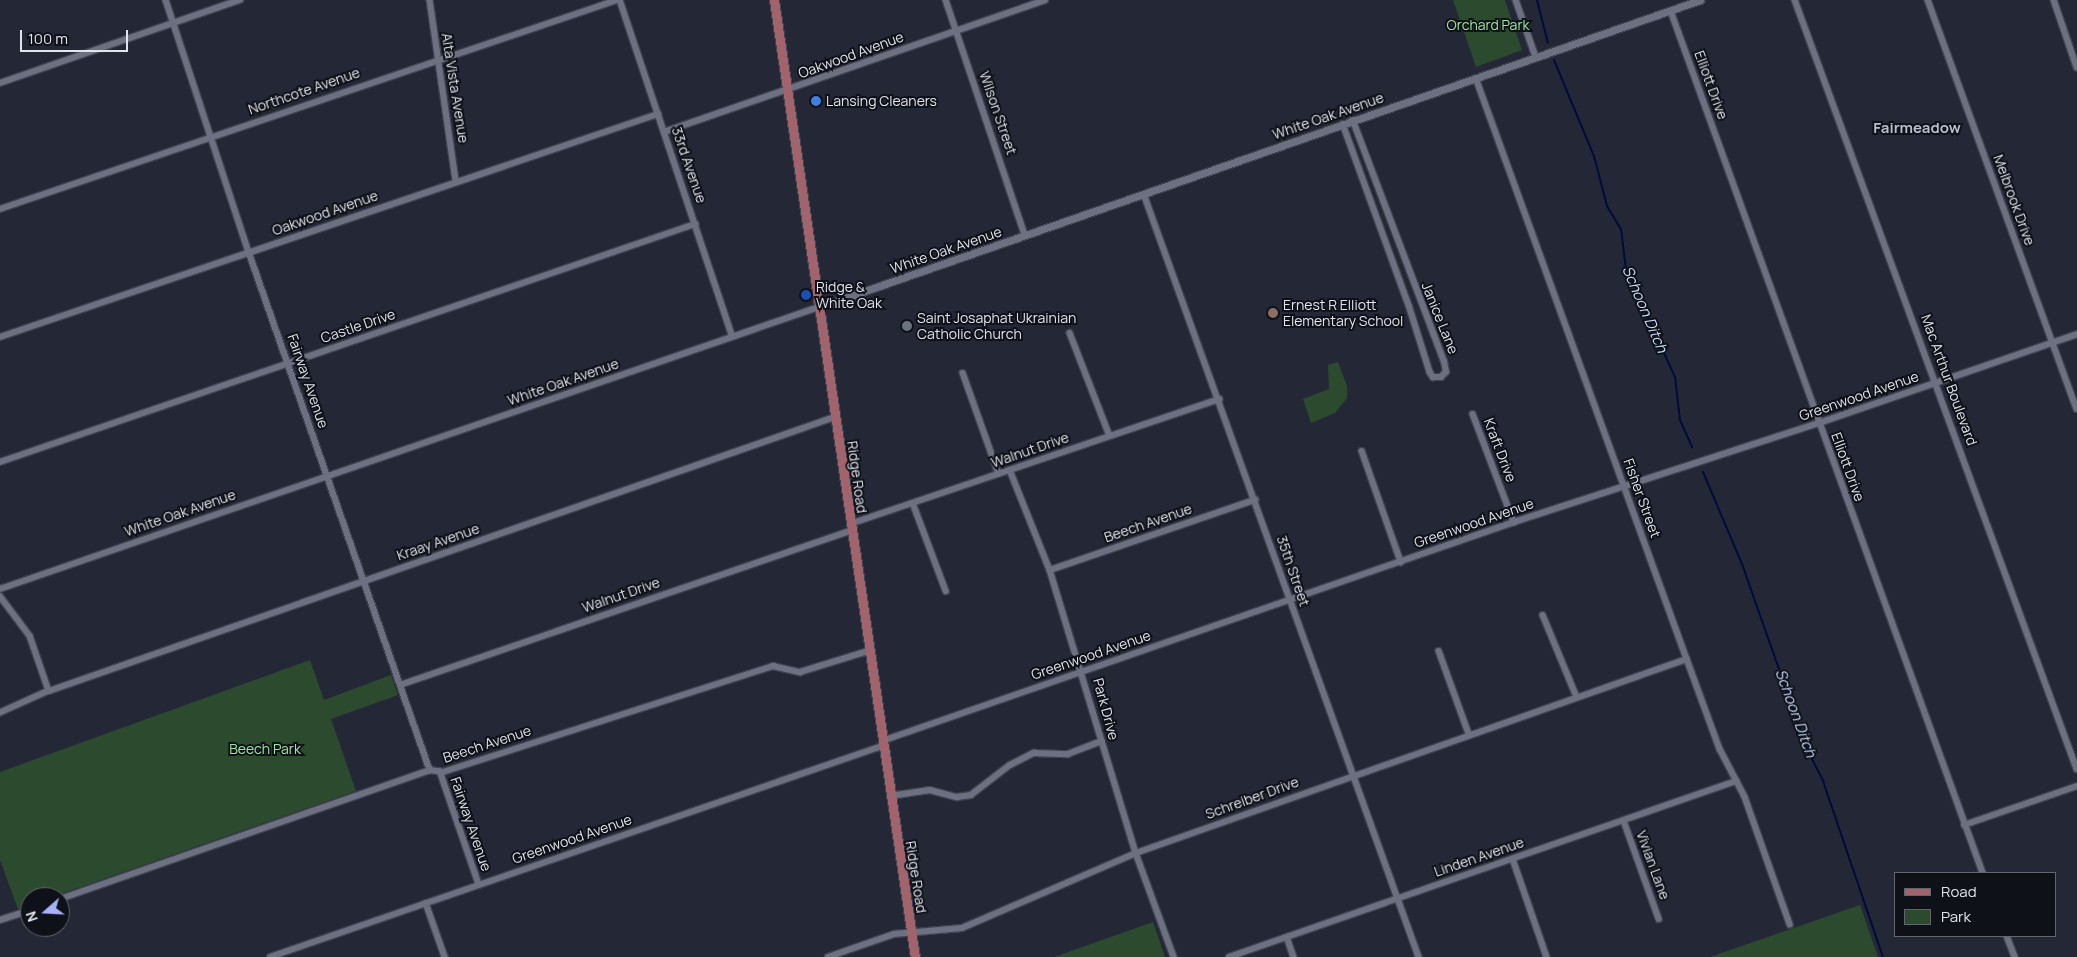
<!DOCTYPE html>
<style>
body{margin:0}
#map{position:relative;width:2077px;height:957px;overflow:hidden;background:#242836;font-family:Manrope,sans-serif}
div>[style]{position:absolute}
.green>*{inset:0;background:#2c4a2e}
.stream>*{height:2px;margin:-1px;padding:0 1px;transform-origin:1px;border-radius:1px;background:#000b3b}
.roads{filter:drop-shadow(1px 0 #414350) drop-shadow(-1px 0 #414350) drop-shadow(0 1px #414350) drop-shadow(0 -1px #414350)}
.minor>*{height:5.5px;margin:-2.75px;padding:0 2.75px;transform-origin:2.75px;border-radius:2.75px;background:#6c7081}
.tertiary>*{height:7px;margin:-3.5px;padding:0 3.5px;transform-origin:3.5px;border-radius:3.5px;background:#6c7081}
.primary>*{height:9px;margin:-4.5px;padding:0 4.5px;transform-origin:4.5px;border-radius:4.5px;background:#a1636c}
.dots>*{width:14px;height:14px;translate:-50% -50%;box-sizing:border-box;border:2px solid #0f1118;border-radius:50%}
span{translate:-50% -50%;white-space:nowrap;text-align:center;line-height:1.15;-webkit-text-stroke:4px #0f1118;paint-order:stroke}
.park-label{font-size:14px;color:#9ae7a0}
.street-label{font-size:14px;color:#e1e3ed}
.poi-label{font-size:14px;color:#e1e3ed}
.left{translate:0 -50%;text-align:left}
.neighbourhood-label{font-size:15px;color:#b8bdd0;font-weight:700}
.water-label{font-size:15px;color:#c7dafb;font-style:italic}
.legend{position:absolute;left:1894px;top:872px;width:162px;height:65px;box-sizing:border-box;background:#0f1118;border:1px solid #63656d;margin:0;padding:6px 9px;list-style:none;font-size:15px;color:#e1e3ed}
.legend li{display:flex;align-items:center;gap:10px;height:25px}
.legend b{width:25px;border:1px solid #63656d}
.north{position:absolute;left:20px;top:887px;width:50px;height:50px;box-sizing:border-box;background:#0f1118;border:1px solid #63656d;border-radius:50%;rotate:251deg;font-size:14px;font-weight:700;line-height:20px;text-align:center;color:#e1e3ed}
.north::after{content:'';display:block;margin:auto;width:18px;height:22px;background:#a7b1fc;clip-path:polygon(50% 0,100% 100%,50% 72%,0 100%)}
.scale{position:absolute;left:20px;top:30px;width:108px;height:22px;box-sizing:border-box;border:2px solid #e1e3ed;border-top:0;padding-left:6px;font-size:15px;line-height:18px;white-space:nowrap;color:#e1e3ed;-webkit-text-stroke:4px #0f1118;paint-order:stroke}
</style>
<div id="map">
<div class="green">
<i style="clip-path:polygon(1453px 0,1505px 0,1522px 50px,1476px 67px)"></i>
<i style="clip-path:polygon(1338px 362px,1347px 386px,1347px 398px,1335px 413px,1311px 423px,1303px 399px,1329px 389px,1328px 365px)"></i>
<i style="clip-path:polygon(310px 660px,324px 700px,391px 675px,398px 695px,331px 719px,356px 791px,52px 897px,30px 897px,30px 905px,18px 909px,0 860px,0 772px)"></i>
<i style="clip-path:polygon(1860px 905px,1878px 957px,1710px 957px)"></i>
<i style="clip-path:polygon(1153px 922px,1165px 957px,1054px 957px)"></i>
</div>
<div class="stream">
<i style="left:1537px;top:0;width:44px;rotate:75.7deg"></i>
<i style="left:1554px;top:60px;width:104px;rotate:67.4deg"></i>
<i style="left:1594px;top:156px;width:52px;rotate:75.4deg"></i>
<i style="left:1607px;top:206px;width:27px;rotate:59deg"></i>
<i style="left:1621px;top:229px;width:40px;rotate:82.9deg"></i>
<i style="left:1626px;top:269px;width:32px;rotate:62deg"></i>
<i style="left:1641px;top:297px;width:24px;rotate:71deg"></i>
<i style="left:1649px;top:320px;width:63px;rotate:65.5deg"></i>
<i style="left:1675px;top:377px;width:43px;rotate:83.4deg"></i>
<i style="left:1680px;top:420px;width:30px;rotate:66deg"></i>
<i style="left:1703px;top:472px;width:100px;rotate:67deg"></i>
<i style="left:1742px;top:564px;width:198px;rotate:70.6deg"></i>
<i style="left:1808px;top:751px;width:34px;rotate:63deg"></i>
<i style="left:1823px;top:781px;width:186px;rotate:71.2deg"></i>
</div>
<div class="roads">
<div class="minor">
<i style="left:166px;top:0;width:265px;rotate:71.8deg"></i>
<i style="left:249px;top:252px;width:549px;rotate:70.74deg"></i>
<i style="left:430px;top:0;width:182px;rotate:81.8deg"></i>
<i style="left:620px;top:0;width:355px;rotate:71.5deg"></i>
<i style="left:946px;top:0;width:248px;rotate:71.4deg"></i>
<i style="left:1516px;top:0;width:60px;rotate:70.7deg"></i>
<i style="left:1795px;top:0;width:819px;rotate:69.86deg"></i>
<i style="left:1928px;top:0;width:435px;rotate:70deg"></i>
<i style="left:2054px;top:0;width:71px;rotate:71.1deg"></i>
<i style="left:1671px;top:11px;width:917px;rotate:70.1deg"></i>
<i style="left:1476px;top:78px;width:618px;rotate:70.04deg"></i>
<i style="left:1687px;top:659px;width:96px;rotate:69.9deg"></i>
<i style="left:1720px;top:749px;width:54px;rotate:62.5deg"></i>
<i style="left:1745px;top:797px;width:135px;rotate:70.5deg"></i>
<i style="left:0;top:83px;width:254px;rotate:-19.1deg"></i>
<i style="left:1343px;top:124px;width:193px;rotate:70deg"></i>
<i style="left:1409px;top:305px;width:70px;rotate:72.6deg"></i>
<i style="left:1430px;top:372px;width:6px;rotate:59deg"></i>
<i style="left:1433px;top:377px;width:8px"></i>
<i style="left:1441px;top:377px;width:7px;rotate:-45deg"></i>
<i style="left:1446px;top:372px;width:10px;rotate:-101deg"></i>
<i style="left:1444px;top:362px;width:258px;rotate:-110.7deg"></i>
<i style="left:664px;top:132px;width:403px;rotate:-19.1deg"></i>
<i style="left:1144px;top:194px;width:811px;rotate:70.18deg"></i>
<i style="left:0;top:209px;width:651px;rotate:-18.71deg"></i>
<i style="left:1070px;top:333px;width:110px;rotate:68.8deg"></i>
<i style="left:0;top:337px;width:695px;rotate:-18.72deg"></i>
<i style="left:963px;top:373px;width:107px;rotate:70.4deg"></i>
<i style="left:1473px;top:414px;width:116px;rotate:69.2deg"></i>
<i style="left:1362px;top:451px;width:118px;rotate:70.6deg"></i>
<i style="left:0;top:462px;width:735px;rotate:-18.9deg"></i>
<i style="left:1010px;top:470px;width:108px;rotate:68.2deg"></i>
<i style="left:1050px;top:570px;width:296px;rotate:73.1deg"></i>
<i style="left:1136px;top:853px;width:111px;rotate:69.9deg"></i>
<i style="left:913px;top:503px;width:94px;rotate:69.4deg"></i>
<i style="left:850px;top:524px;width:390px;rotate:-18.7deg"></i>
<i style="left:1050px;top:570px;width:217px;rotate:-18.9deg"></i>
<i style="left:0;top:589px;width:866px;rotate:-19deg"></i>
<i style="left:0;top:596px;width:50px;rotate:53.1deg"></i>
<i style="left:30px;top:636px;width:58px;rotate:70.9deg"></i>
<i style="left:49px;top:691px;width:54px;rotate:155.8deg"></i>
<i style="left:1543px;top:615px;width:89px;rotate:67.5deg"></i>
<i style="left:1439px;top:651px;width:88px;rotate:70.1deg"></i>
<i style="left:400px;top:685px;width:477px;rotate:-18.9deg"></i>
<i style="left:49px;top:691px;width:832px;rotate:-19.22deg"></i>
<i style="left:882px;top:741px;width:669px;rotate:-19.11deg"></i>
<i style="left:1514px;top:522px;width:321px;rotate:-18deg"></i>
<i style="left:1819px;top:423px;width:273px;rotate:-19deg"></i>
<i style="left:440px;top:771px;width:120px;rotate:71deg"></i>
<i style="left:890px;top:796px;width:40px;rotate:-8.5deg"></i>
<i style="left:930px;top:790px;width:28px;rotate:15deg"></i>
<i style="left:957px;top:797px;width:14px;rotate:-8deg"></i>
<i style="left:971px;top:795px;width:49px;rotate:-37.6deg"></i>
<i style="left:1010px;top:765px;width:27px;rotate:-27deg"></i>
<i style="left:1034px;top:753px;width:34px;rotate:2deg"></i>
<i style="left:1068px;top:754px;width:36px;rotate:-21deg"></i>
<i style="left:1624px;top:821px;width:104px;rotate:70.3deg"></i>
<i style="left:1964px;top:825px;width:120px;rotate:-19deg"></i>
<i style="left:1513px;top:859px;width:104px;rotate:70.9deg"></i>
<i style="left:60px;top:899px;width:392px;rotate:-19.2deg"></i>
<i style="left:430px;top:770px;width:13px;rotate:9deg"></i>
<i style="left:443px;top:772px;width:347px;rotate:-17.8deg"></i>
<i style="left:773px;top:666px;width:28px;rotate:13deg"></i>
<i style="left:800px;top:672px;width:71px;rotate:-17.2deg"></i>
<i style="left:426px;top:903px;width:57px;rotate:70.6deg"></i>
<i style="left:0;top:920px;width:32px;rotate:-18deg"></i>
<i style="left:2007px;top:936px;width:22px;rotate:69deg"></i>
<i style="left:1287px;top:937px;width:21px;rotate:71deg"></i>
<i style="left:270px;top:957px;width:647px;rotate:-19.02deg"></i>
<i style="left:828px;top:957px;width:70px;rotate:-19.2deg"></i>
<i style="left:894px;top:934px;width:68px;rotate:-5deg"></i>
<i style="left:962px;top:928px;width:189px;rotate:-23.3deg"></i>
<i style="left:1136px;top:853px;width:584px;rotate:-19.4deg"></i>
<i style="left:1229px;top:957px;width:537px;rotate:-19.14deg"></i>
</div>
<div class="tertiary">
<i style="left:819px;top:307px;width:933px;rotate:-19.21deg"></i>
</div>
<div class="primary">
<i style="left:774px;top:0;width:967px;rotate:81.62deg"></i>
</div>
</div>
<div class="dots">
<i style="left:816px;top:101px;background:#3f7fe0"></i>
<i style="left:806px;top:295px;background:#1a4fb4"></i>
<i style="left:1273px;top:313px;background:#8d6e63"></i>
<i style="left:907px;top:326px;background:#6b7280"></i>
</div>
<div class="park-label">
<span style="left:1488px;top:25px">Orchard Park</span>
<span style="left:265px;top:749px">Beech Park</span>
</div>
<div class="street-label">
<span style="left:851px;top:55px;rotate:-20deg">Oakwood Avenue</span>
<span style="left:1711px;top:85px;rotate:70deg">Elliott Drive</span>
<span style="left:455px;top:88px;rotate:81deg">Alta Vista Avenue</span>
<span style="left:304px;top:91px;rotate:-19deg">Northcote Avenue</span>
<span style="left:998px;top:113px;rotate:71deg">Wilson Street</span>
<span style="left:1328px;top:116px;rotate:-19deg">White Oak Avenue</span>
<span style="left:689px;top:165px;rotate:71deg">33rd Avenue</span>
<span style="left:2014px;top:200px;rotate:70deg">Melbrook Drive</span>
<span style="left:325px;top:213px;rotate:-19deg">Oakwood Avenue</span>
<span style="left:946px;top:250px;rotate:-19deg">White Oak Avenue</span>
<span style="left:1440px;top:318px;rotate:68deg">Janice Lane</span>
<span style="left:358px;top:326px;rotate:-19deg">Castle Drive</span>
<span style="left:1949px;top:380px;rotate:70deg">Mac Arthur Boulevard</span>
<span style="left:308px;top:381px;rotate:71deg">Fairway Avenue</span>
<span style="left:563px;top:382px;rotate:-19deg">White Oak Avenue</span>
<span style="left:1859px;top:396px;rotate:-19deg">Greenwood Avenue</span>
<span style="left:1030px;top:450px;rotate:-19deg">Walnut Drive</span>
<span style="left:1500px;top:450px;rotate:69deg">Kraft Drive</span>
<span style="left:1848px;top:467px;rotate:70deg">Elliott Drive</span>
<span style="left:857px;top:477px;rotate:82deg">Ridge Road</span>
<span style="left:1642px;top:498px;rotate:70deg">Fisher Street</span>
<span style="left:180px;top:513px;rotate:-19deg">White Oak Avenue</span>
<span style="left:1148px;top:523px;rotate:-19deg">Beech Avenue</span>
<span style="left:1474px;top:523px;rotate:-19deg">Greenwood Avenue</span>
<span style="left:438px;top:542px;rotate:-19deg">Kraay Avenue</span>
<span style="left:1293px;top:571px;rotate:71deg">35th Street</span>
<span style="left:621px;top:595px;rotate:-19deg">Walnut Drive</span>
<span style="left:1091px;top:655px;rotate:-19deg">Greenwood Avenue</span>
<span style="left:1106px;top:709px;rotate:75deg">Park Drive</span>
<span style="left:487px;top:744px;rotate:-18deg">Beech Avenue</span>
<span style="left:1252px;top:798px;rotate:-20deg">Schreiber Drive</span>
<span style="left:471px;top:824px;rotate:71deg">Fairway Avenue</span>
<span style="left:572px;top:839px;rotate:-19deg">Greenwood Avenue</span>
<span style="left:1479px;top:857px;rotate:-19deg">Linden Avenue</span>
<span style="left:1653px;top:865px;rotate:70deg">Vivian Lane</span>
<span style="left:916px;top:877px;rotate:81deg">Ridge Road</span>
</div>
<div class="poi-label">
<span class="left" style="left:826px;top:101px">Lansing Cleaners</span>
<span class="left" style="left:816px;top:295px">Ridge &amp;<br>White Oak</span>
<span class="left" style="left:1283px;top:313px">Ernest R Elliott<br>Elementary School</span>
<span class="left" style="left:917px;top:326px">Saint Josaphat Ukrainian<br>Catholic Church</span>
</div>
<div class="neighbourhood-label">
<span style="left:1917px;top:128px">Fairmeadow</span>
</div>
<div class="water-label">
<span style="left:1645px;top:309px;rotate:67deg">Schoon Ditch</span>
<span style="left:1796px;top:713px;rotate:70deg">Schoon Ditch</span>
</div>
<ul class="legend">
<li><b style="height:6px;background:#a1636c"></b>Road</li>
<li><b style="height:14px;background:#2c4a2e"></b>Park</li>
</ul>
<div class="north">N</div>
<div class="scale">100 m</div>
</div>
